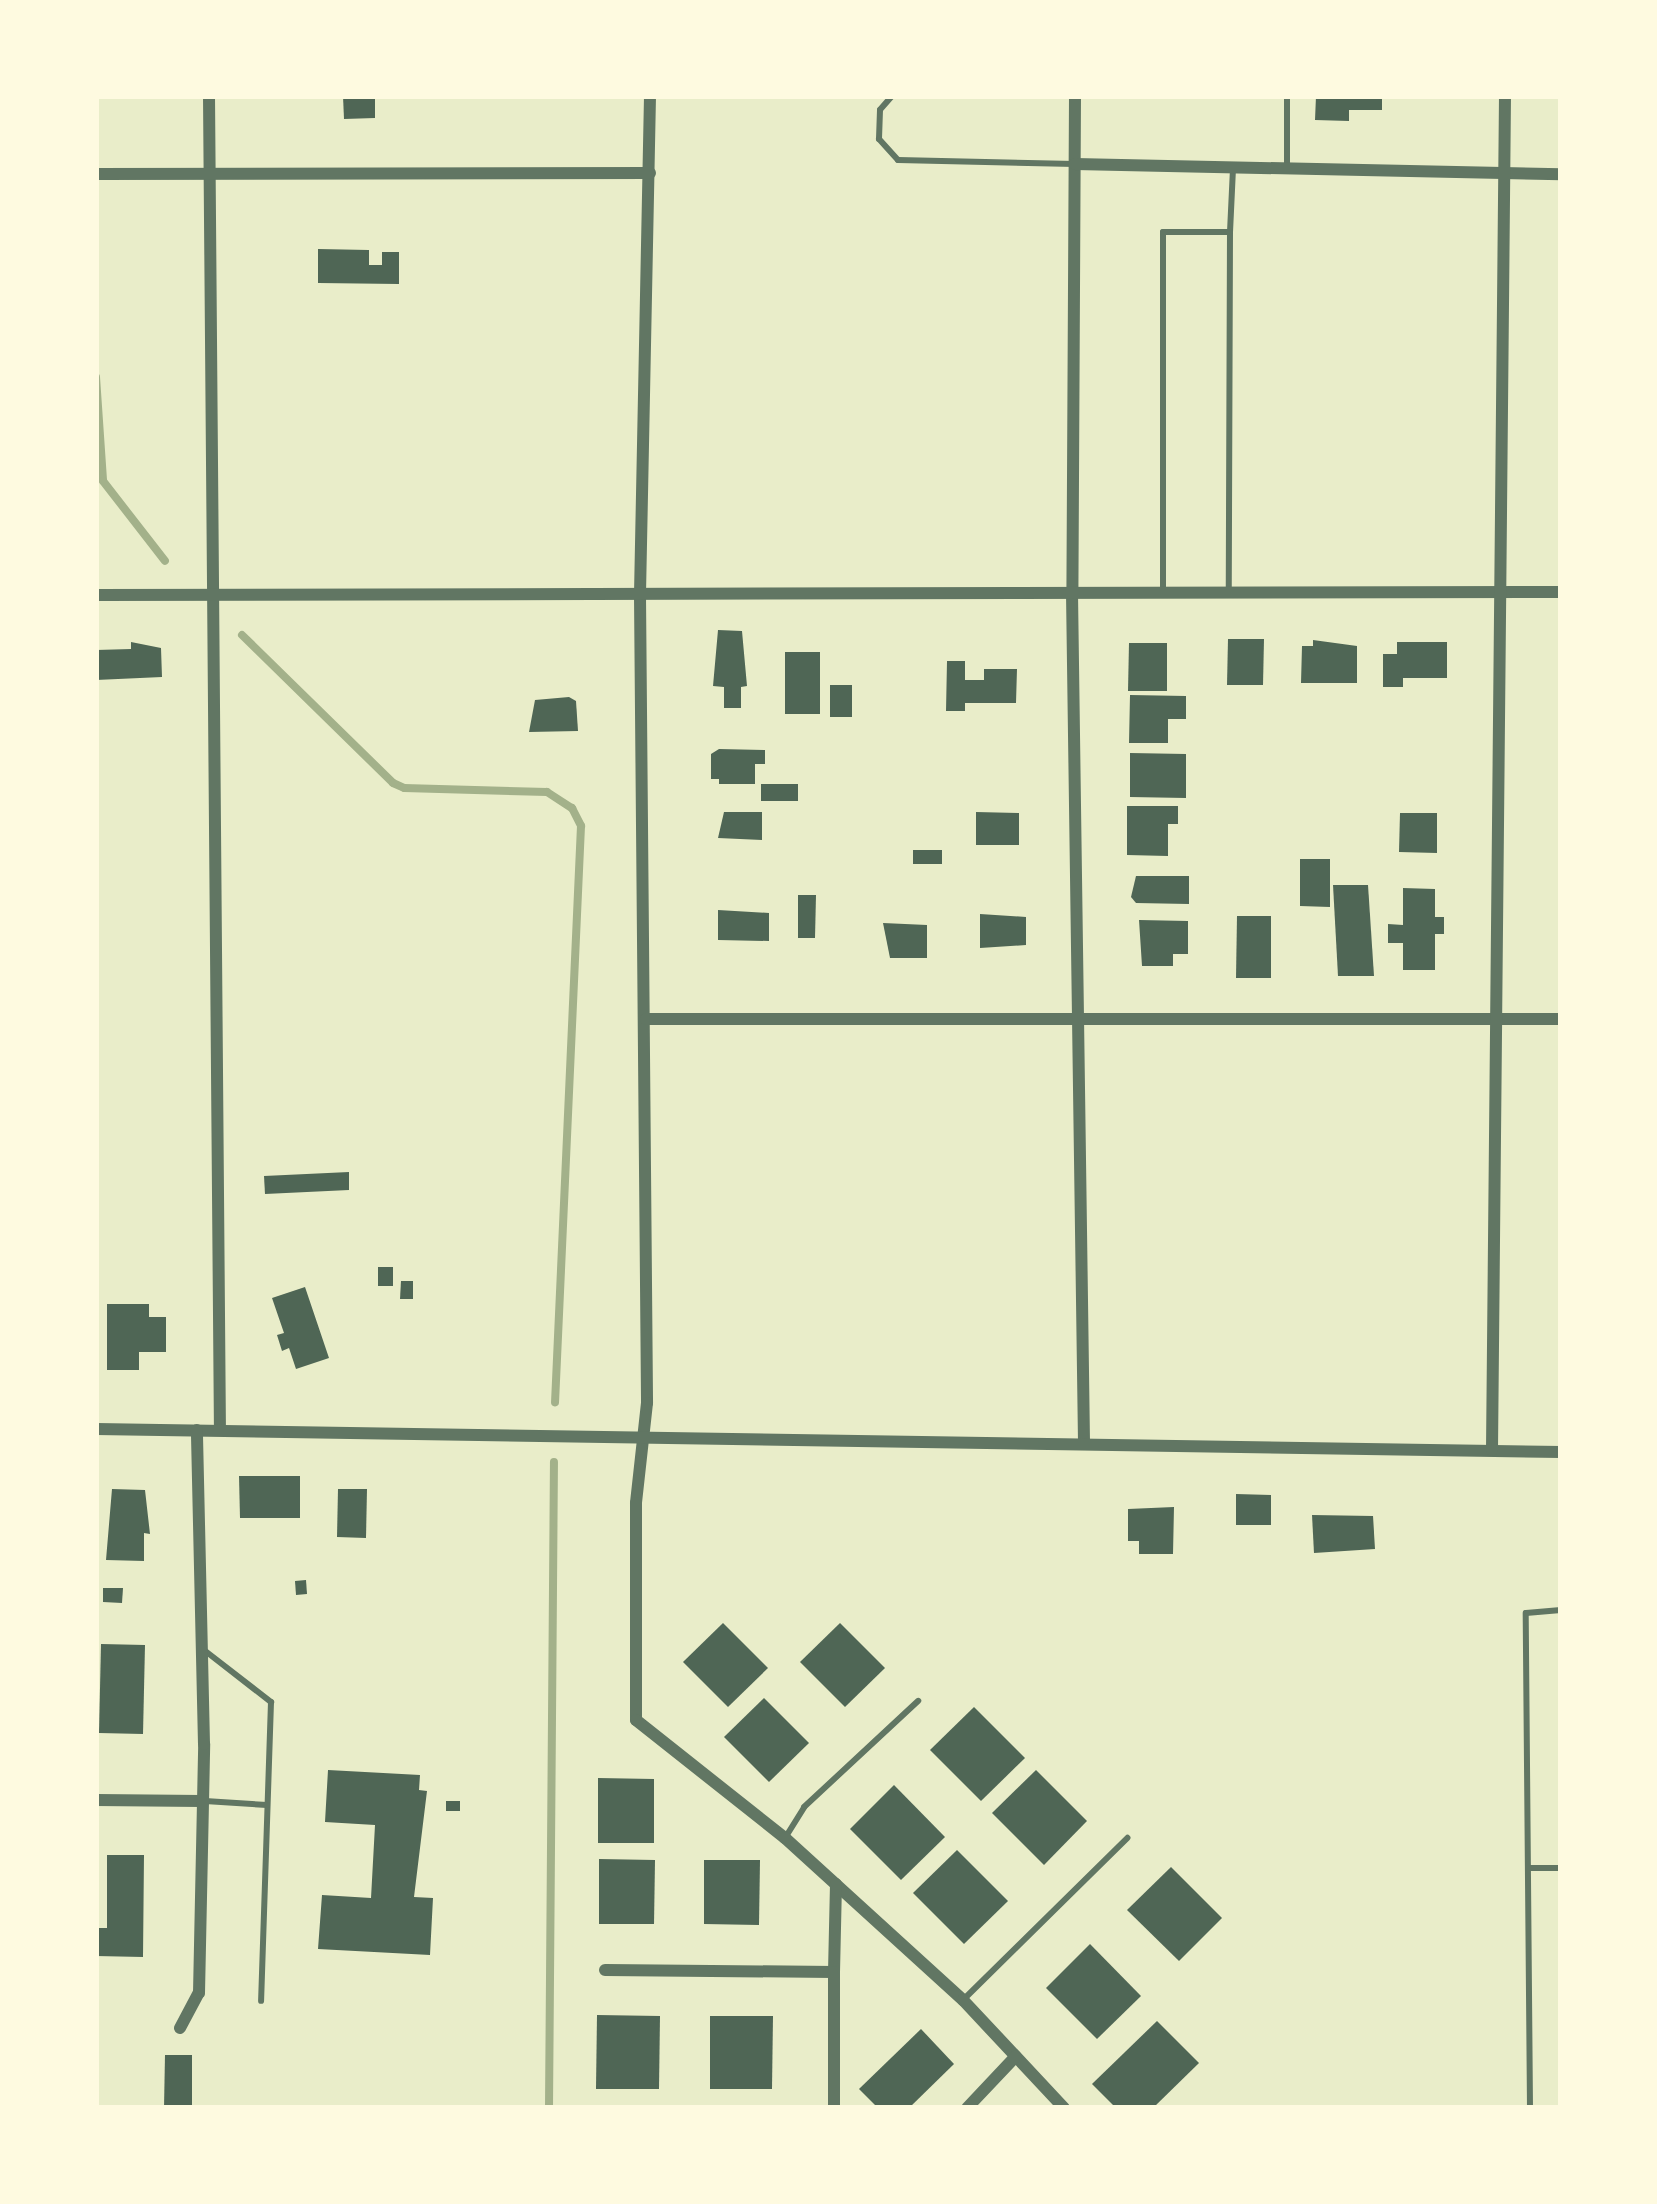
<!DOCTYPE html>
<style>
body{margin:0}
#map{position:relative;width:1657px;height:2204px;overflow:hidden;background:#e9edc9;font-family:Inter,sans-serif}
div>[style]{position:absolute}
.stream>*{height:8px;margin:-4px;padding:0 4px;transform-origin:4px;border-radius:4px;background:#a3b18a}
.building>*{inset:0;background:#4f6655}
.service>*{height:6px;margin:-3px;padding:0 3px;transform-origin:3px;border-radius:3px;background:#617663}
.minor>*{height:12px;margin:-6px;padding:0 6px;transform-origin:6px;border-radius:6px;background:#617663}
span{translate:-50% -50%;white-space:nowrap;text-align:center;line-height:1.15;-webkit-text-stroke:12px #fefae0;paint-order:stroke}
.frame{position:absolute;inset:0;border:99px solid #fefae0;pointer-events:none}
</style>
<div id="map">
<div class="stream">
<i style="left:96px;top:377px;width:104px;rotate:86.1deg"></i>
<i style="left:103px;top:481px;width:101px;rotate:52.2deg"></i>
<i style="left:242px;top:635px;width:211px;rotate:44.4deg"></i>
<i style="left:393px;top:783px;width:12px;rotate:24deg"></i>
<i style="left:404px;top:788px;width:143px;rotate:1.6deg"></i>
<i style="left:547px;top:792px;width:30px;rotate:33deg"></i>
<i style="left:572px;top:808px;width:20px;rotate:63deg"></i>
<i style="left:581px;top:826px;width:577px;rotate:92.58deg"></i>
<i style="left:549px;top:2108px;width:646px;rotate:-89.56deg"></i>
</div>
<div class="building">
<i style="clip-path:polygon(343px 96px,375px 96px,375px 118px,344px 119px)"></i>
<i style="clip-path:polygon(1316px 96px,1382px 96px,1382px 110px,1349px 110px,1349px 121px,1315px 120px)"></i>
<i style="clip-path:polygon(318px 249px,369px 250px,369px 265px,382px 265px,382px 252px,399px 252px,399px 284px,318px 283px)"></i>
<i style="clip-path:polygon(718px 630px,742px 631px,747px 686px,741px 687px,741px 708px,724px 708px,724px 687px,713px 686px)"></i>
<i style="clip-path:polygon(1228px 639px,1264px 639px,1263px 685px,1227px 685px)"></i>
<i style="clip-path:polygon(1313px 640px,1357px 646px,1357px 683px,1301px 683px,1302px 646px,1313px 646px)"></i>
<i style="clip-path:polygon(131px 642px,161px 648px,162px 677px,96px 680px,96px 650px,131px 649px)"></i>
<i style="clip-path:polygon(1397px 642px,1447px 642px,1447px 678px,1403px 678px,1403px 687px,1383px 687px,1383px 654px,1397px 654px)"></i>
<i style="clip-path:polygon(1129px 643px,1167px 643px,1167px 691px,1128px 691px)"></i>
<i style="clip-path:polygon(785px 652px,820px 652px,820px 714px,785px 714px)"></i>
<i style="clip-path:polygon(947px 661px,965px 661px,965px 680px,984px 680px,984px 669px,1017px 669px,1016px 703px,965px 703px,965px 711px,946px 711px)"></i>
<i style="clip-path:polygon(830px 685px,852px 685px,852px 717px,830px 717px)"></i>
<i style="clip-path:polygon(1130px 695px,1186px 696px,1186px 719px,1168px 719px,1168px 743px,1129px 743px)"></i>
<i style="clip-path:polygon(569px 697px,576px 701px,578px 731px,529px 732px,535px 700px)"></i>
<i style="clip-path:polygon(719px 749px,765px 750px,765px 764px,755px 764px,755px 784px,719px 784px,719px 779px,711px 779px,711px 754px)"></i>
<i style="clip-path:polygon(1130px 753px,1186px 754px,1186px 798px,1130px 797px)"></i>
<i style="clip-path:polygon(761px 784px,798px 784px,798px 801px,761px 801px)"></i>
<i style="clip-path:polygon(1127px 806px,1178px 806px,1178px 824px,1168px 824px,1168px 856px,1127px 855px)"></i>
<i style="clip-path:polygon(724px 812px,762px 812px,762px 840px,718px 838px)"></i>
<i style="clip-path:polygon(976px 812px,1019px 813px,1019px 845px,976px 845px)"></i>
<i style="clip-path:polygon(1400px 813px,1437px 813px,1437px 853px,1399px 852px)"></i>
<i style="clip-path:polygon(913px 850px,942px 850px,942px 864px,913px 864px)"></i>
<i style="clip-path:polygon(1300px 859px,1330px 859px,1330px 907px,1300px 906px)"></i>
<i style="clip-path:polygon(1136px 876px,1189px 876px,1189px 904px,1136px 903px,1131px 897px)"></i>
<i style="clip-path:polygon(1333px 885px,1368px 885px,1374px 976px,1338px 976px)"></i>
<i style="clip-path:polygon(1403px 888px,1435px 889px,1435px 917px,1444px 917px,1444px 934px,1435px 934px,1435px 970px,1403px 970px,1403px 943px,1388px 943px,1388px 924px,1403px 925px)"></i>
<i style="clip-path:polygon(798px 895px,816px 895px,815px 938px,798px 938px)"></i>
<i style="clip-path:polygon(718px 910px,769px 913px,769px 941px,718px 940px)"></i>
<i style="clip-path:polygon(980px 914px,1026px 917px,1026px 945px,980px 948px)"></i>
<i style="clip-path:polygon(1237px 916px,1271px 916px,1271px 978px,1236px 978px)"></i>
<i style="clip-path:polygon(1139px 920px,1188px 921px,1188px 954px,1173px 954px,1173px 966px,1142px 966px)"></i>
<i style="clip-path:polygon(883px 923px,927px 925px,927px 958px,890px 958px)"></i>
<i style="clip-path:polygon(349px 1172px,349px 1190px,265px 1194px,264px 1176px)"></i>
<i style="clip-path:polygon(378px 1267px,393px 1267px,393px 1286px,378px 1286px)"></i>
<i style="clip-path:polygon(401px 1281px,413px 1281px,413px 1299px,400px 1299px)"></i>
<i style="clip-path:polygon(305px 1287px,329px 1358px,296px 1369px,289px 1348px,282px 1351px,277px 1335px,284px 1333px,272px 1298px)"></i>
<i style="clip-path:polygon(107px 1304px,149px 1304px,149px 1317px,166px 1317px,166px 1352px,139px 1352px,139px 1370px,107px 1370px)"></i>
<i style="clip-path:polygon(239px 1476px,300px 1476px,300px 1518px,240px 1518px)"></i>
<i style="clip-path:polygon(112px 1489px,145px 1490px,150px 1534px,144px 1533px,144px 1561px,106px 1560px)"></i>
<i style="clip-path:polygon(338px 1489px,367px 1489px,366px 1538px,337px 1537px)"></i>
<i style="clip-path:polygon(1236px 1494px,1271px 1495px,1271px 1525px,1236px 1525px)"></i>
<i style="clip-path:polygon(1174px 1507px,1173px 1554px,1139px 1554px,1139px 1541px,1128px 1541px,1128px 1509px)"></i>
<i style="clip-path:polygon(1312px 1515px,1373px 1516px,1375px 1549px,1314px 1553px)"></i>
<i style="clip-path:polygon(306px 1580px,307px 1594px,296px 1595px,295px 1581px)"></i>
<i style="clip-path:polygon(103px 1588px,123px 1588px,122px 1603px,103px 1602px)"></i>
<i style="clip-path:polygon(723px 1623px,768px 1668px,728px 1707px,683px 1662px)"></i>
<i style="clip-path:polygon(840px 1623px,885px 1668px,845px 1707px,800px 1662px)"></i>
<i style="clip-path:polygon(101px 1644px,145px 1645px,143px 1734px,99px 1733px)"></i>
<i style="clip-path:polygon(764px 1698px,809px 1743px,769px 1782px,724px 1737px)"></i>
<i style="clip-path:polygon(974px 1707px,1025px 1758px,981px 1801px,930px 1750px)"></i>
<i style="clip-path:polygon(328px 1770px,420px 1775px,419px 1790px,427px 1791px,414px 1897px,433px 1898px,430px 1955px,318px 1949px,322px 1895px,371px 1898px,375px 1825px,325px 1822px)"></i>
<i style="clip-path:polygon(1036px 1770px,1087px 1821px,1044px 1865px,992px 1813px)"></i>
<i style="clip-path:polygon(598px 1778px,654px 1779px,654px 1843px,598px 1843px)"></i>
<i style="clip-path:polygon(894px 1785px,945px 1837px,901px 1880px,850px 1829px)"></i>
<i style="clip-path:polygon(446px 1801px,460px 1801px,460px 1811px,446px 1811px)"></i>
<i style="clip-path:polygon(957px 1850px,1008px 1901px,964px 1944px,913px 1893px)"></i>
<i style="clip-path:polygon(107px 1855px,144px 1855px,143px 1957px,96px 1956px,96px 1928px,107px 1928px)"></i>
<i style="clip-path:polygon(599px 1859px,655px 1860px,654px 1924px,599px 1924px)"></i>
<i style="clip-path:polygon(704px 1860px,760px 1860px,759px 1925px,704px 1924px)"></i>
<i style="clip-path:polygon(1171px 1867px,1222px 1918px,1179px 1961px,1127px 1910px)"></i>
<i style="clip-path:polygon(1090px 1944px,1141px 1996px,1097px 2039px,1046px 1988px)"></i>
<i style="clip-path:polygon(597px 2015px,660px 2016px,659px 2089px,596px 2089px)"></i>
<i style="clip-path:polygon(710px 2016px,773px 2016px,772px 2089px,710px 2089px)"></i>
<i style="clip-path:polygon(1157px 2021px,1199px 2063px,1153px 2108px,1116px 2108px,1092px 2084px)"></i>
<i style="clip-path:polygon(921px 2029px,954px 2064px,909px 2108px,878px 2108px,859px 2089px)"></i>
<i style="clip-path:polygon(165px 2055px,192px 2055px,192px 2108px,164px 2108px)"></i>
</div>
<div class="service">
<i style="left:892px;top:96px;width:18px;rotate:131deg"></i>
<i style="left:880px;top:110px;width:29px;rotate:92deg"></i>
<i style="left:879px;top:139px;width:28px;rotate:48deg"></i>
<i style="left:898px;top:160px;width:177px;rotate:1.3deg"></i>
<i style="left:1287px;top:96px;width:70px;rotate:90deg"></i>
<i style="left:1230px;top:232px;width:63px;rotate:-87.3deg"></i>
<i style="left:1163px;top:591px;width:359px;rotate:-90deg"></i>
<i style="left:1163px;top:232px;width:67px"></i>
<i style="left:1230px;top:232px;width:359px;rotate:90.2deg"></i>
<i style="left:204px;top:1650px;width:85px;rotate:37.8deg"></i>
<i style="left:271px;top:1702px;width:299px;rotate:91.9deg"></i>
<i style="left:205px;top:1801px;width:62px;rotate:3.7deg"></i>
<i style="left:785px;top:1838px;width:36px;rotate:-58deg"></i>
<i style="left:804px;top:1807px;width:156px;rotate:-42.9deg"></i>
<i style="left:1528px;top:1868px;width:33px"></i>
<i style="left:963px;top:2000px;width:231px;rotate:-44.6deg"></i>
<i style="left:1530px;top:2108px;width:495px;rotate:-90.5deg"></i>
<i style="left:1526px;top:1613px;width:35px;rotate:-5deg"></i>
</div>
<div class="minor">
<i style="left:209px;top:96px;width:1332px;rotate:89.53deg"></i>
<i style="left:650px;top:96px;width:500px;rotate:91.15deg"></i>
<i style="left:640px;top:596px;width:807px;rotate:89.5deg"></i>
<i style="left:647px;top:1403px;width:101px;rotate:96.3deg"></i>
<i style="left:636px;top:1503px;width:217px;rotate:90deg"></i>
<i style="left:636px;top:1720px;width:190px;rotate:38.4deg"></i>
<i style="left:785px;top:1838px;width:241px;rotate:42.3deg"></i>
<i style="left:963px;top:2000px;width:148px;rotate:46.9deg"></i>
<i style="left:1075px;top:96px;width:497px;rotate:90.3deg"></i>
<i style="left:1072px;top:593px;width:848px;rotate:89.19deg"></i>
<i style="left:1075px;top:164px;width:486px;rotate:1.2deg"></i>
<i style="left:96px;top:174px;width:554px;rotate:-0.1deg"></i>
<i style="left:96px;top:595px;width:1465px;rotate:-0.12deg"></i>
<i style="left:646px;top:1019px;width:915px"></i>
<i style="left:96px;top:1429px;width:1465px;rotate:0.9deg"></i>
<i style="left:1492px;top:1450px;width:1354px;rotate:-89.45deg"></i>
<i style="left:96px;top:1800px;width:105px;rotate:0.5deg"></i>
<i style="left:605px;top:1970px;width:229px;rotate:0.5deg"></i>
<i style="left:834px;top:1972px;width:88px;rotate:-88.7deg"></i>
<i style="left:180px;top:2028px;width:40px;rotate:-62deg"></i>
<i style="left:199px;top:1993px;width:249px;rotate:-88.8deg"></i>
<i style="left:204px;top:1744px;width:314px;rotate:-91.3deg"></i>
<i style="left:834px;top:2108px;width:136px;rotate:-90deg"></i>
<i style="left:967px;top:2108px;width:71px;rotate:-46.7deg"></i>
</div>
<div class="frame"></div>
</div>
